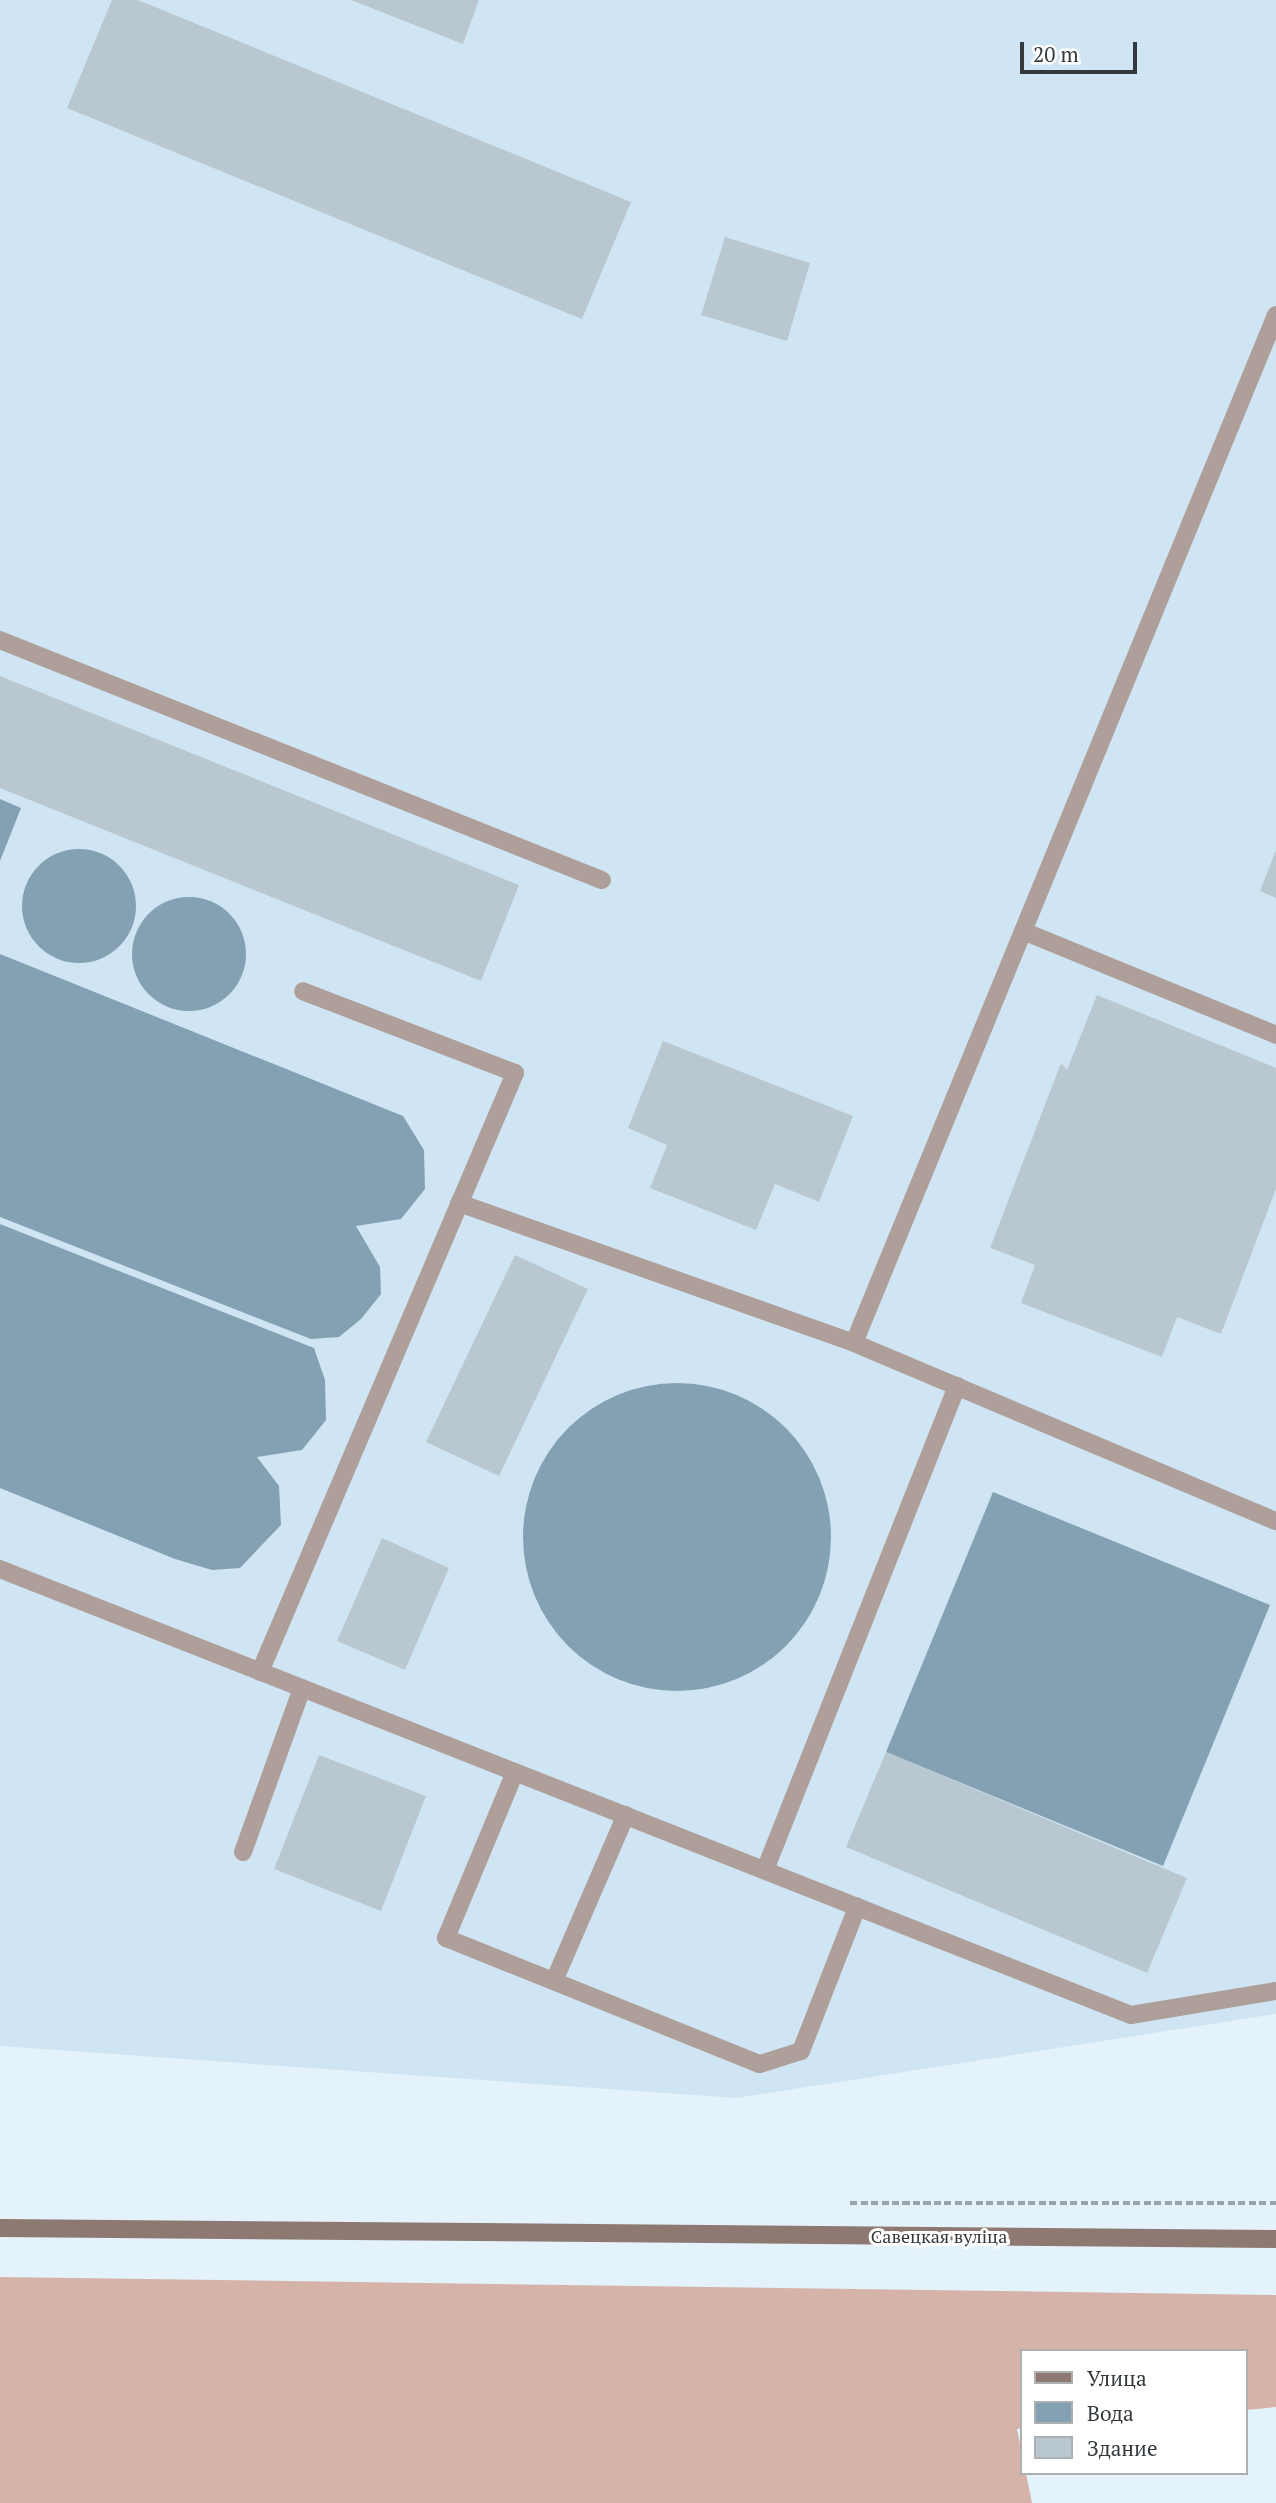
<!DOCTYPE html>
<meta charset="utf-8">
<style>
body{margin:0}
#map{position:relative;width:1276px;height:2503px;overflow:hidden;background:#e3f2fb;font-family:"PT Serif",serif}
div>[style]{position:absolute}
.built>*{inset:0;background:#d0e5f3}
.forest>*{inset:0;background:#d5b3a9}
.water>*{inset:0;background:#84a1b3}
.round{border-radius:50%}
.building>*{inset:0;background:#b9c8d0}
.path>*{height:4.5px;margin-top:-2.25px;transform-origin:0;background:repeating-linear-gradient(90deg,#98a3aa 0 7px,transparent 0 10.5px)}
.lane>*{height:18px;margin:-9px;padding:0 9px;transform-origin:9px;border-radius:9px;background:#ae9f9a}
.secondary>*{height:18px;margin:-9px;padding:0 9px;transform-origin:9px;border-radius:9px;background:#8d7872}
span{translate:-50% -50%;white-space:nowrap;text-align:center;line-height:1.15;-webkit-text-stroke:6px #fff;paint-order:stroke}
.street-label{font-size:18px;color:#33393d}
.legend{position:absolute;left:1020px;top:2349px;width:228px;height:126px;box-sizing:border-box;background:#fff;border:2px solid #adb0b1;margin:0;padding:9px 12px;list-style:none;font-size:21px;color:#33393d}
.legend li{display:flex;align-items:center;gap:14px;height:35px}
.legend b{width:35px;border:2px solid #adb0b1}
.scale{position:absolute;left:1020px;top:42px;width:117px;height:32px;box-sizing:border-box;border:4px solid #33393d;border-top:0;padding-left:9px;font-size:21px;line-height:24px;white-space:nowrap;color:#33393d;-webkit-text-stroke:5px #fff;paint-order:stroke}
</style>
<div id="map">
<div class="built">
<i style="clip-path:polygon(0 0,1276px 0,1276px 2014px,736px 2098px,0 2046px)"></i>
</div>
<div class="forest">
<i style="clip-path:polygon(0 2277px,1276px 2295px,1276px 2407px,1246px 2410px,1246px 2351px,1022px 2351px,1022px 2428px,1017px 2429px,1032px 2503px,0 2503px)"></i>
</div>
<div class="water">
<i style="clip-path:polygon(0 799px,21px 808px,0 861px)"></i>
<i class="round" style="left:22px;top:849px;width:114px;height:114px"></i>
<i class="round" style="left:132px;top:897px;width:114px;height:114px"></i>
<i style="clip-path:polygon(0 954px,403px 1116px,424px 1150px,425px 1189px,401px 1219px,356px 1226px,380px 1267px,381px 1294px,361px 1319px,339px 1337px,311px 1339px,0 1217px)"></i>
<i style="clip-path:polygon(0 1224px,314px 1348px,325px 1380px,326px 1420px,302px 1450px,257px 1457px,279px 1486px,281px 1525px,240px 1568px,212px 1570px,175px 1559px,0 1488px)"></i>
<i class="round" style="left:523px;top:1383px;width:308px;height:308px"></i>
<i style="clip-path:polygon(993px 1492px,1270px 1605px,1163px 1866px,886px 1752px)"></i>
</div>
<div class="building">
<i style="clip-path:polygon(112px 0,138px 0,631px 202px,582px 319px,67px 108px)"></i>
<i style="clip-path:polygon(351px 0,479px 0,463px 44px)"></i>
<i style="clip-path:polygon(725px 237px,810px 263px,787px 341px,701px 315px)"></i>
<i style="clip-path:polygon(0 676px,519px 885px,481px 981px,0 788px)"></i>
<i style="clip-path:polygon(1276px 850px,1276px 898px,1260px 891px)"></i>
<i style="clip-path:polygon(1097px 995px,1276px 1068px,1276px 1189px,1221px 1334px,1177px 1317px,1162px 1357px,1021px 1303px,1035px 1265px,990px 1248px,1061px 1063px,1067px 1070px)"></i>
<i style="clip-path:polygon(663px 1041px,853px 1116px,819px 1202px,775px 1184px,756px 1230px,650px 1188px,667px 1145px,628px 1128px)"></i>
<i style="clip-path:polygon(515px 1255px,588px 1289px,499px 1476px,426px 1442px)"></i>
<i style="clip-path:polygon(382px 1538px,449px 1568px,405px 1670px,337px 1641px)"></i>
<i style="clip-path:polygon(886px 1752px,1187px 1878px,1147px 1973px,846px 1847px)"></i>
<i style="clip-path:polygon(319px 1755px,426px 1796px,381px 1911px,274px 1869px)"></i>
</div>
<div class="path">
<i style="left:850px;top:2203px;width:426px"></i>
</div>
<div class="lane">
<i style="left:1276px;top:315px;width:1111px;rotate:112.32deg"></i>
<i style="left:854px;top:1343px;width:458px;rotate:22.9deg"></i>
<i style="left:0;top:640px;width:648px;rotate:21.74deg"></i>
<i style="left:1023px;top:931px;width:274px;rotate:22.3deg"></i>
<i style="left:459px;top:1203px;width:419px;rotate:19.5deg"></i>
<i style="left:0;top:1569px;width:1216px;rotate:21.52deg"></i>
<i style="left:1131px;top:2015px;width:147px;rotate:-9.4deg"></i>
<i style="left:260px;top:1672px;width:651px;rotate:-66.94deg"></i>
<i style="left:515px;top:1073px;width:227px;rotate:-158.9deg"></i>
<i style="left:515px;top:1772px;width:180px;rotate:112.6deg"></i>
<i style="left:446px;top:1938px;width:338px;rotate:21.9deg"></i>
<i style="left:760px;top:2064px;width:43px;rotate:-17.6deg"></i>
<i style="left:801px;top:2051px;width:155px;rotate:-68.7deg"></i>
<i style="left:243px;top:1852px;width:174px;rotate:-70.2deg"></i>
<i style="left:765px;top:1870px;width:521px;rotate:-68.36deg"></i>
<i style="left:554px;top:1981px;width:181px;rotate:-66.6deg"></i>
</div>
<div class="secondary">
<i style="left:0;top:2228px;width:1276px;rotate:0.49deg"></i>
</div>
<div class="street-label">
<span style="left:939px;top:2236px">Савецкая вуліца</span>
</div>
<ul class="legend">
<li><b style="height:9px;background:#8d7872"></b>Улица</li>
<li><b style="height:19px;background:#84a1b3"></b>Вода</li>
<li><b style="height:19px;background:#b9c8d0"></b>Здание</li>
</ul>
<div class="scale">20 m</div>
</div>
